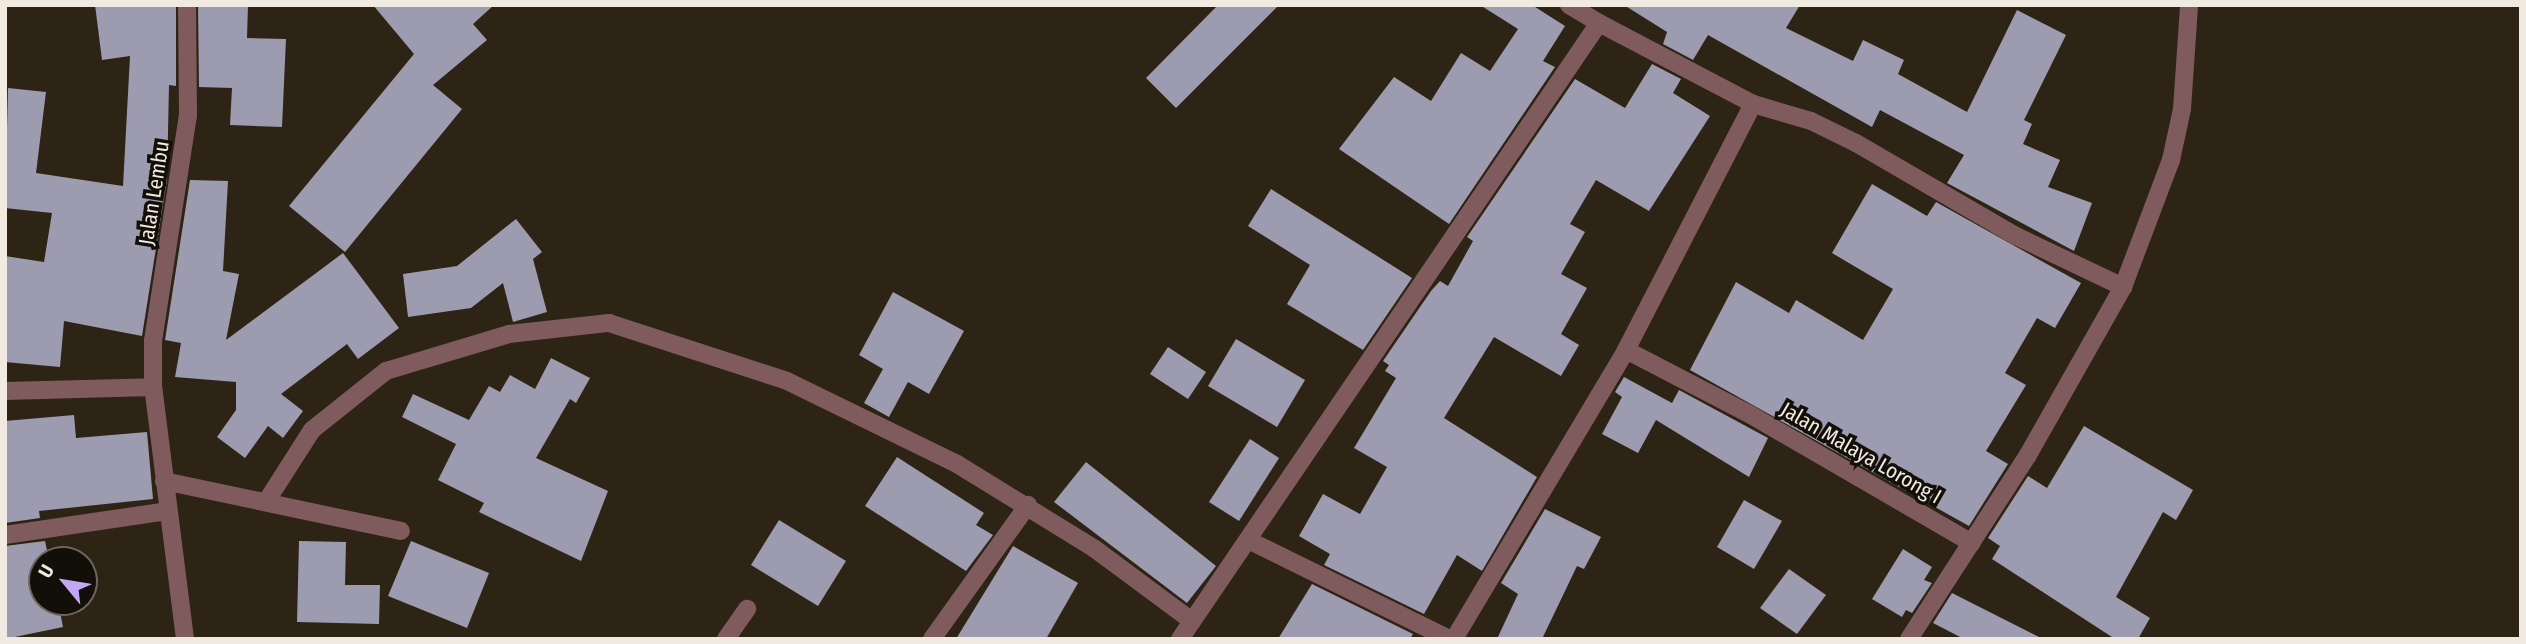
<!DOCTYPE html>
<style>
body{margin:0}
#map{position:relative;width:2526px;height:644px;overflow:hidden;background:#2e2415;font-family:"Fira Sans Condensed",sans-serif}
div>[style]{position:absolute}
.building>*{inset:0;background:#9d9baf}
.minor>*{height:18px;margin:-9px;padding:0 9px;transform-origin:9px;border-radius:9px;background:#7f5b5e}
span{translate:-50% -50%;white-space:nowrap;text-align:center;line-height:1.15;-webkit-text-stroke:7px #120e08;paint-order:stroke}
.street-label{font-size:21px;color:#f1eae1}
.frame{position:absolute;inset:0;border:7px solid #f1eae1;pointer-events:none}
.north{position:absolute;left:28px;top:546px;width:70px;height:70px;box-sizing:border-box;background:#120e08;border:2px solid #6b665f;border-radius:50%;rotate:300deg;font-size:19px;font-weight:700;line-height:28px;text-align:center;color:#f1eae1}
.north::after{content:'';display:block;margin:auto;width:24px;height:32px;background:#c0a8f4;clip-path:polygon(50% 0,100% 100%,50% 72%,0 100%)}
</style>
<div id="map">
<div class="building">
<i style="clip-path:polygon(95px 5px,176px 5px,176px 86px,169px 85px,167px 179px,142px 336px,64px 321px,60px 367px,5px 362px,5px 256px,44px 262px,52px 213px,5px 208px,8px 88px,46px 92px,36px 173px,123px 186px,130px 56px,102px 60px)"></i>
<i style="clip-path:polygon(198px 5px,248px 5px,247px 38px,286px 39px,282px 127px,230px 125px,232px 88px,199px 87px)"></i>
<i style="clip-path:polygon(373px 5px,494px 5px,473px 24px,487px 40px,433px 85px,462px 109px,345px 252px,289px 206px,414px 54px)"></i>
<i style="clip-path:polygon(1218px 5px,1279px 5px,1176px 108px,1146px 78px)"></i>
<i style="clip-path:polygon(1480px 5px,1532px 5px,1565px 26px,1543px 61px,1555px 67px,1449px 224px,1339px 149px,1394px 77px,1431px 101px,1461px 53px,1490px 71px,1518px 29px)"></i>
<i style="clip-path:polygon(1624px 5px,1800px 5px,1786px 28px,1853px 61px,1863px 40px,1904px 60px,1898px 74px,1967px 112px,2017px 10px,2066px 35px,2024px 120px,2032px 124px,2023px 144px,2060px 160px,2048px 187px,2092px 203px,2074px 251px,1947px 183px,1964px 155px,1880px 110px,1872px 127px,1708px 35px,1693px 60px,1663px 44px,1667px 32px)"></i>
<i style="clip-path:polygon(1652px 64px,1681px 79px,1673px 93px,1710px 116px,1649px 211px,1596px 180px,1570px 224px,1585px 232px,1561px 274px,1587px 288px,1561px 334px,1579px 345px,1561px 376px,1494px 337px,1444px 418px,1537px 477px,1482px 571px,1457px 555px,1424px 614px,1324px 565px,1330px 554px,1299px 536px,1323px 494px,1360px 514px,1387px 467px,1354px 448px,1396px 378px,1385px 371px,1389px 365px,1383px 361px,1431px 291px,1440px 281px,1448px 286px,1473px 241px,1467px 237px,1575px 79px,1625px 108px)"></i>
<i style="clip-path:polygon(190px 180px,228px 181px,223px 271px,239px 274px,226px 340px,343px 253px,399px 328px,358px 359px,347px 344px,281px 394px,303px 411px,283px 438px,268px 426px,245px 458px,217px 437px,236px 410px,236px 382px,175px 377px,181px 343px,165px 340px)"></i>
<i style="clip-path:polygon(1872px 184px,1927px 216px,1936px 202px,2081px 283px,2055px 328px,2037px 318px,2005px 373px,2026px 385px,1986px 451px,2008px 464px,1969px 526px,1690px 370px,1736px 282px,1789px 313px,1796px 300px,1863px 340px,1893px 289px,1832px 253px)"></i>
<i style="clip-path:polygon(1271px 189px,1412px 278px,1363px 350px,1287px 304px,1310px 265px,1248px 226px)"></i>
<i style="clip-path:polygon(516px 219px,542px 252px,533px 259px,547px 312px,513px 322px,503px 283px,471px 308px,408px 317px,403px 274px,457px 266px)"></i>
<i style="clip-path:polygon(893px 292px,964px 331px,929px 394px,908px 382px,889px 417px,864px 403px,883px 369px,859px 355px)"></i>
<i style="clip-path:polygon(1236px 339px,1305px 380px,1277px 427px,1208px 386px)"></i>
<i style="clip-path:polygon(1168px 347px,1206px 372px,1188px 399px,1150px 374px)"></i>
<i style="clip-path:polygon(551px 358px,590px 378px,576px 403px,570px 399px,536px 458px,608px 491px,581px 561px,479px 512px,484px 503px,438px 480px,456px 444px,402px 417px,413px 394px,469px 420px,489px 386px,500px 392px,510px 375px,535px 389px)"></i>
<i style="clip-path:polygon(1624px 377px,1672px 403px,1679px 390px,1768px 438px,1749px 477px,1656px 420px,1638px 453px,1602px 434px,1622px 397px,1615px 392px)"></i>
<i style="clip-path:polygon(74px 415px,76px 438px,147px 432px,153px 499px,39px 511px,40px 518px,5px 523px,5px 421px)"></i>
<i style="clip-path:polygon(2084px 426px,2193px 490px,2176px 520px,2163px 512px,2116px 597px,2150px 618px,2138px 639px,2115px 639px,1992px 559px,2000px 546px,1988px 538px,2028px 476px,2047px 488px)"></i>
<i style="clip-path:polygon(1250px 439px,1279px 458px,1239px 521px,1209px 502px)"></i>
<i style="clip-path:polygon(897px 457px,984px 513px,976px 525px,993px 535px,966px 571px,865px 506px)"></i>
<i style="clip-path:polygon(1086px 462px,1216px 566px,1187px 603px,1054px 502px)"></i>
<i style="clip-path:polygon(1744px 500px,1782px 521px,1754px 569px,1717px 547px)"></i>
<i style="clip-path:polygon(1545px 509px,1601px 537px,1584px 569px,1577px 566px,1542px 639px,1497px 639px,1518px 594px,1501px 583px)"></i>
<i style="clip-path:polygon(779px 520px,846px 561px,818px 606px,751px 565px)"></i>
<i style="clip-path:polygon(45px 541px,49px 560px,42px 560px,42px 602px,58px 602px,63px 627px,5px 639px,5px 546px)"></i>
<i style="clip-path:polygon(299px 541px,346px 542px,345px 585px,380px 585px,379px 624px,297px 622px)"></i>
<i style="clip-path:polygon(411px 541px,489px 573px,467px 628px,388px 596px)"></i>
<i style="clip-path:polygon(1013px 546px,1078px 583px,1046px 639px,956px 639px)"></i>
<i style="clip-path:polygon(1903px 549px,1932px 567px,1924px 580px,1932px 583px,1912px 613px,1906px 610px,1902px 617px,1872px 599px)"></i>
<i style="clip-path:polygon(1789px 569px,1826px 595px,1797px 634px,1760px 608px)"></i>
<i style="clip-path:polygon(1312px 584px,1413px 634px,1410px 639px,1278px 639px)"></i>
<i style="clip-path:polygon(1952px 593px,2043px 639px,1964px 639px,1933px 623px)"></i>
</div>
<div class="minor">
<i style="left:1569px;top:5px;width:35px;rotate:31deg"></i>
<i style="left:2123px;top:287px;width:136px;rotate:-69.3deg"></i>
<i style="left:2171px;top:160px;width:52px;rotate:-77.8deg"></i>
<i style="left:2182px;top:109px;width:104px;rotate:-86.1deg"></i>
<i style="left:1626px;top:350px;width:141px;rotate:27.5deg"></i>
<i style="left:1751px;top:415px;width:255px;rotate:30.1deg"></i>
<i style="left:5px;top:391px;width:148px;rotate:-1.5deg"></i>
<i style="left:164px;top:481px;width:242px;rotate:11.9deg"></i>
<i style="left:266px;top:502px;width:85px;rotate:-57.4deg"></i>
<i style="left:312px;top:430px;width:95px;rotate:-38.6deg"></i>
<i style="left:386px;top:371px;width:128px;rotate:-16.7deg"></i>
<i style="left:509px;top:334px;width:101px;rotate:-6.3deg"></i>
<i style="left:609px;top:323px;width:187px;rotate:18deg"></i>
<i style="left:787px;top:381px;width:189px;rotate:26deg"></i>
<i style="left:957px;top:464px;width:162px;rotate:31.6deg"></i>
<i style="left:1095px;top:549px;width:121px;rotate:36.6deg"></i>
<i style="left:5px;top:535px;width:164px;rotate:-8.4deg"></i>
<i style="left:1248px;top:540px;width:224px;rotate:26.2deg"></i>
<i style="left:185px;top:639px;width:254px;rotate:-97.2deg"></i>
<i style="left:153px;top:387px;width:46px;rotate:-90deg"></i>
<i style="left:153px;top:341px;width:228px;rotate:-81.2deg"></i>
<i style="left:188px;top:116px;width:111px;rotate:-90.5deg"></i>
<i style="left:726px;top:639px;width:37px;rotate:-55deg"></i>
<i style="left:932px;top:639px;width:165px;rotate:-54.4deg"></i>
<i style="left:1180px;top:639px;width:745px;rotate:-55.78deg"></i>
<i style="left:1599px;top:23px;width:174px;rotate:27.7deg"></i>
<i style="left:1753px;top:104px;width:60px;rotate:16.3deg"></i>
<i style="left:1811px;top:121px;width:50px;rotate:26.1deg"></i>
<i style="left:1856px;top:143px;width:185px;rotate:30.2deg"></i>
<i style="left:2016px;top:236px;width:119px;rotate:25.5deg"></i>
<i style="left:2123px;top:287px;width:193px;rotate:119.5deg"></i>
<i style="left:2028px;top:455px;width:219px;rotate:122.9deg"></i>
<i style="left:1454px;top:639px;width:336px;rotate:-59.2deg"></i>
<i style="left:1626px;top:350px;width:277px;rotate:-62.7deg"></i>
</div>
<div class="street-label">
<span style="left:154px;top:193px;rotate:-81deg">Jalan Lembu</span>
<span style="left:1861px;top:453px;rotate:30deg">Jalan Malaya Lorong I</span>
</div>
<div class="frame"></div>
<div class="north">U</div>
</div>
